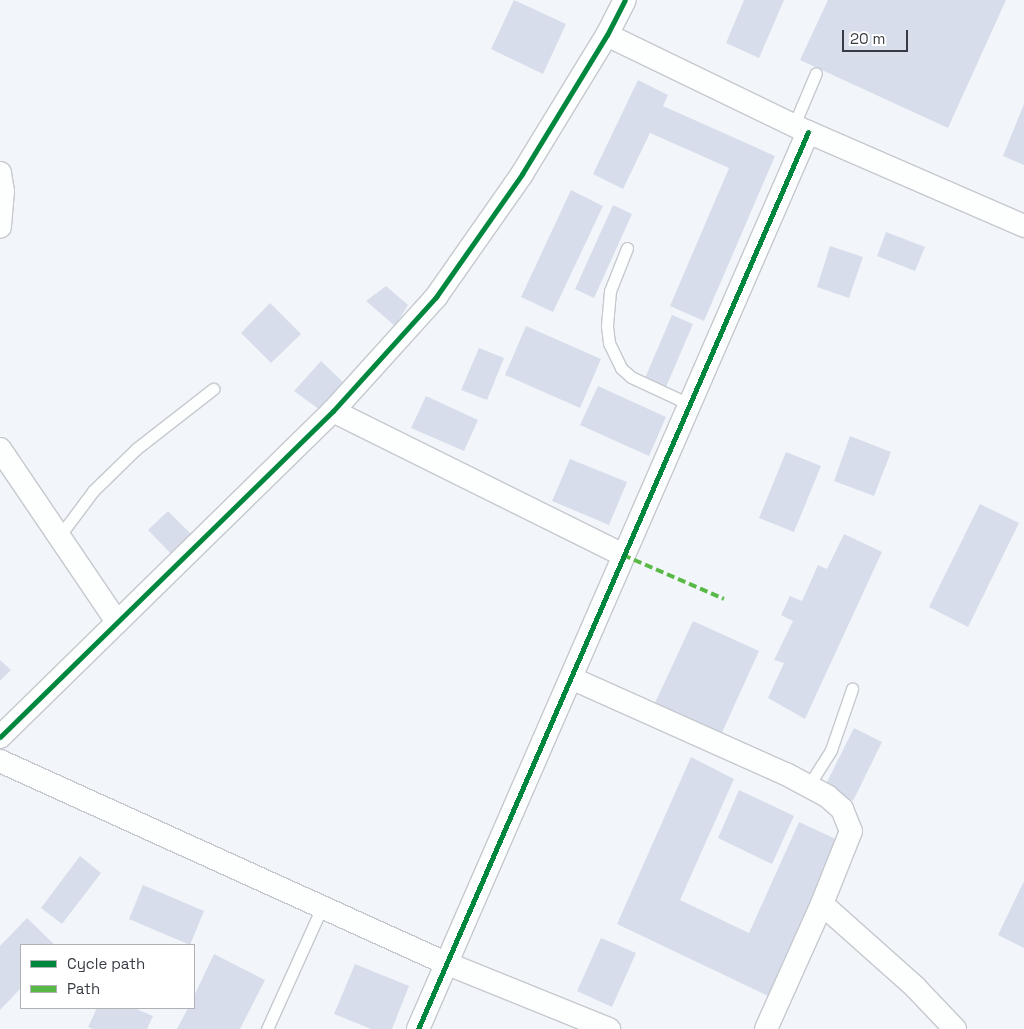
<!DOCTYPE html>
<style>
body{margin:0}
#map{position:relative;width:1024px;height:1029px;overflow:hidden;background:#f2f6fa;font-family:"Space Grotesk",sans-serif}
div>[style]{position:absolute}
.building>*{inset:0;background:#d8ddec}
.roads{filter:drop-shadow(1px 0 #c5c9cf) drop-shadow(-1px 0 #c5c9cf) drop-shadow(0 1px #c5c9cf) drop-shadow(0 -1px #c5c9cf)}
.service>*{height:11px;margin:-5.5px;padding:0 5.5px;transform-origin:5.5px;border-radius:5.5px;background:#fdfefe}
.minor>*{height:22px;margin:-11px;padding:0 11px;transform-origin:11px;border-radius:11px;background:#fdfefe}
.quiet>*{height:4px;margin-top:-2px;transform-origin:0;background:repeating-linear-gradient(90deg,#58b947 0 8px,transparent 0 12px)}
.cycleway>*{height:5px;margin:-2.5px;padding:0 2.5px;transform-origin:2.5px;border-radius:2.5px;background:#00873e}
span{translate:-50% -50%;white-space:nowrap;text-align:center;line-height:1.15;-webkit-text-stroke:4px #fff;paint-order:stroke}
.legend{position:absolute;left:20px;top:944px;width:175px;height:65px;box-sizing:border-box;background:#fff;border:1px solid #afb1b4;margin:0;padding:6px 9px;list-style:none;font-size:15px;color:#373c44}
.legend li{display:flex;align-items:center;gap:10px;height:25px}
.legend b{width:25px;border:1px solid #afb1b4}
.scale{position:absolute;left:842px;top:30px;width:66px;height:22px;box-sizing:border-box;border:2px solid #373c44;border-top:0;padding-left:6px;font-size:15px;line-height:18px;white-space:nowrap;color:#373c44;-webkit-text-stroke:4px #fff;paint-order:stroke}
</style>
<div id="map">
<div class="building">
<i style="clip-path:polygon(514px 0,566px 24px,543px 74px,491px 49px)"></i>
<i style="clip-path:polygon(744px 0,784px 0,759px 58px,726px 43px)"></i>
<i style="clip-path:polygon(828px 0,1006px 0,948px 128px,800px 60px)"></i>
<i style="clip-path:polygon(638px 80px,668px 95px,663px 106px,775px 156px,704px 321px,670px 306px,729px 168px,650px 133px,623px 189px,593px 174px)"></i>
<i style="clip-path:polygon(1024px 104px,1024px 165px,1003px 156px)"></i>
<i style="clip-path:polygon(571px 190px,603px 206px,553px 312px,521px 297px)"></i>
<i style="clip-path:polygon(613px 205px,632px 214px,594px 298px,575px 289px)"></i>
<i style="clip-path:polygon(886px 232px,925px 247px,915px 271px,877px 256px)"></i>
<i style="clip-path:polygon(830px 246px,863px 257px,849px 298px,817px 287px)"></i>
<i style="clip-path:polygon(386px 286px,408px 305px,395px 326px,366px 301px)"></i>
<i style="clip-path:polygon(270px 303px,301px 334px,271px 363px,241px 333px)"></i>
<i style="clip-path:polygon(672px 315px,693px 324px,666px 387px,645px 378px)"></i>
<i style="clip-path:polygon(526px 326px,601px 359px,580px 408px,505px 375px)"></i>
<i style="clip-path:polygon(479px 348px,504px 358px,487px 400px,461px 390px)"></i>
<i style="clip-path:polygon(321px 361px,344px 383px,320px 410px,294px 391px)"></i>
<i style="clip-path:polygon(598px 386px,666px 417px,649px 456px,580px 425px)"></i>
<i style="clip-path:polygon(426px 396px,478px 420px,464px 451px,411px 428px)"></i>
<i style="clip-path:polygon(850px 436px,891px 452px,874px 496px,834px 481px)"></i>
<i style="clip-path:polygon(786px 452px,821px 466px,794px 532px,759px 518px)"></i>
<i style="clip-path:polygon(570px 459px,627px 482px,609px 525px,552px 501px)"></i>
<i style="clip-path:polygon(980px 504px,1019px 523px,968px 627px,929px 607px)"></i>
<i style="clip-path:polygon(168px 511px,195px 538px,175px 558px,148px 530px)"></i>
<i style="clip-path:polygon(844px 534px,882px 552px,805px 719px,768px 698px,784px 663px,774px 660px,793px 621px,781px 615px,790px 596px,802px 601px,818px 565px,827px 569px)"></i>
<i style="clip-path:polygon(693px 621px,759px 651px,720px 737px,654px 705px)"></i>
<i style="clip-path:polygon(0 660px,11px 670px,0 681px)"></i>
<i style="clip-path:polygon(854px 728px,882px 742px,853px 801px,825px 786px)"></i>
<i style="clip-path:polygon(691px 757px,734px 779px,680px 900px,749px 933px,799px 822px,840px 841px,768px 996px,617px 924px)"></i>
<i style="clip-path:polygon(739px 790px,794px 816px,772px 864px,718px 838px)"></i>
<i style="clip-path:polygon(80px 856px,101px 873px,62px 924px,41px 908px)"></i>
<i style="clip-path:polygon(1024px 881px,1024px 948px,998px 935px)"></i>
<i style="clip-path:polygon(143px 885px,204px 911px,190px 945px,129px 919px)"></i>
<i style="clip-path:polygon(27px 918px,55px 945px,21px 945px,21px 988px,0 1010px,0 946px)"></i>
<i style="clip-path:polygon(601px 938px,636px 953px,612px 1007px,577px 991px)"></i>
<i style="clip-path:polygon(214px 954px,265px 980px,240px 1029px,177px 1029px,188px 1008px,194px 1008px,194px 996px)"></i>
<i style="clip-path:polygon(355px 964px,409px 986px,392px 1029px,371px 1029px,334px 1014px)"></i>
<i style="clip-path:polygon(97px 1008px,134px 1008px,153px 1016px,147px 1029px,93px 1029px,88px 1027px)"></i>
</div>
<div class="roads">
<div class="service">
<i style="left:794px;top:125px;width:56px;rotate:-67.1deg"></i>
<i style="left:627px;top:248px;width:46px;rotate:111.6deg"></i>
<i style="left:610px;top:291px;width:35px;rotate:95deg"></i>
<i style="left:607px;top:326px;width:17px;rotate:83deg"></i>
<i style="left:609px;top:343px;width:28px;rotate:64deg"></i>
<i style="left:621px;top:368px;width:13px;rotate:42deg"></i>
<i style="left:631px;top:377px;width:64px;rotate:25deg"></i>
<i style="left:58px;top:538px;width:59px;rotate:-53.3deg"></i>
<i style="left:93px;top:491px;width:60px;rotate:-44.3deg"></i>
<i style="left:136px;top:449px;width:98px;rotate:-37.9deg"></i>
<i style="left:809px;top:785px;width:41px;rotate:-57.8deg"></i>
<i style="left:831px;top:750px;width:65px;rotate:-71deg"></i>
<i style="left:267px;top:1029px;width:134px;rotate:-65.7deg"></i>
</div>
<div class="minor">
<i style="left:607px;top:35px;width:223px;rotate:25.8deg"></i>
<i style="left:808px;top:132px;width:236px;rotate:23.5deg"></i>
<i style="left:0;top:173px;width:18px;rotate:81deg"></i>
<i style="left:3px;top:191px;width:36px;rotate:95deg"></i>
<i style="left:333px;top:411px;width:324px;rotate:26.4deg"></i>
<i style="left:0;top:449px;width:209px;rotate:55.9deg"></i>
<i style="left:571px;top:678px;width:235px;rotate:24.1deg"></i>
<i style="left:786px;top:774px;width:47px;rotate:28.2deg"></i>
<i style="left:827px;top:796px;width:20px;rotate:41deg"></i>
<i style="left:842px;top:809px;width:24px;rotate:68deg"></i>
<i style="left:851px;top:831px;width:79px;rotate:111.7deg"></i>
<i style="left:822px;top:904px;width:125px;rotate:41.7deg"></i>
<i style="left:915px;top:987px;width:58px;rotate:46.4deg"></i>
<i style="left:0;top:737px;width:466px;rotate:-44.4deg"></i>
<i style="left:333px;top:411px;width:154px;rotate:-47.9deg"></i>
<i style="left:436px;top:297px;width:150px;rotate:-55deg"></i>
<i style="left:522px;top:174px;width:163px;rotate:-58.6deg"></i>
<i style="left:607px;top:35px;width:39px;rotate:-63deg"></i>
<i style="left:0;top:761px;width:492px;rotate:24.4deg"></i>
<i style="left:448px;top:964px;width:174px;rotate:22deg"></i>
<i style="left:418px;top:1029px;width:978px;rotate:-66.5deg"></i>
<i style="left:766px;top:1029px;width:137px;rotate:-65.9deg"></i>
</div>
</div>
<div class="quiet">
<i style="left:623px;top:555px;width:110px;rotate:23.5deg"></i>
</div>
<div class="cycleway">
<i style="left:0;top:737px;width:466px;rotate:-44.4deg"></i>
<i style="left:333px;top:411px;width:154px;rotate:-47.9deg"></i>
<i style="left:436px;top:297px;width:150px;rotate:-55deg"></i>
<i style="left:522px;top:174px;width:163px;rotate:-58.6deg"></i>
<i style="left:607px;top:35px;width:39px;rotate:-63deg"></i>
<i style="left:418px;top:1029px;width:978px;rotate:-66.5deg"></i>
</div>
<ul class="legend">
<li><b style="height:6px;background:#00873e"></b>Cycle path</li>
<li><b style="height:6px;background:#58b947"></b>Path</li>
</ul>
<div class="scale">20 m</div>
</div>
